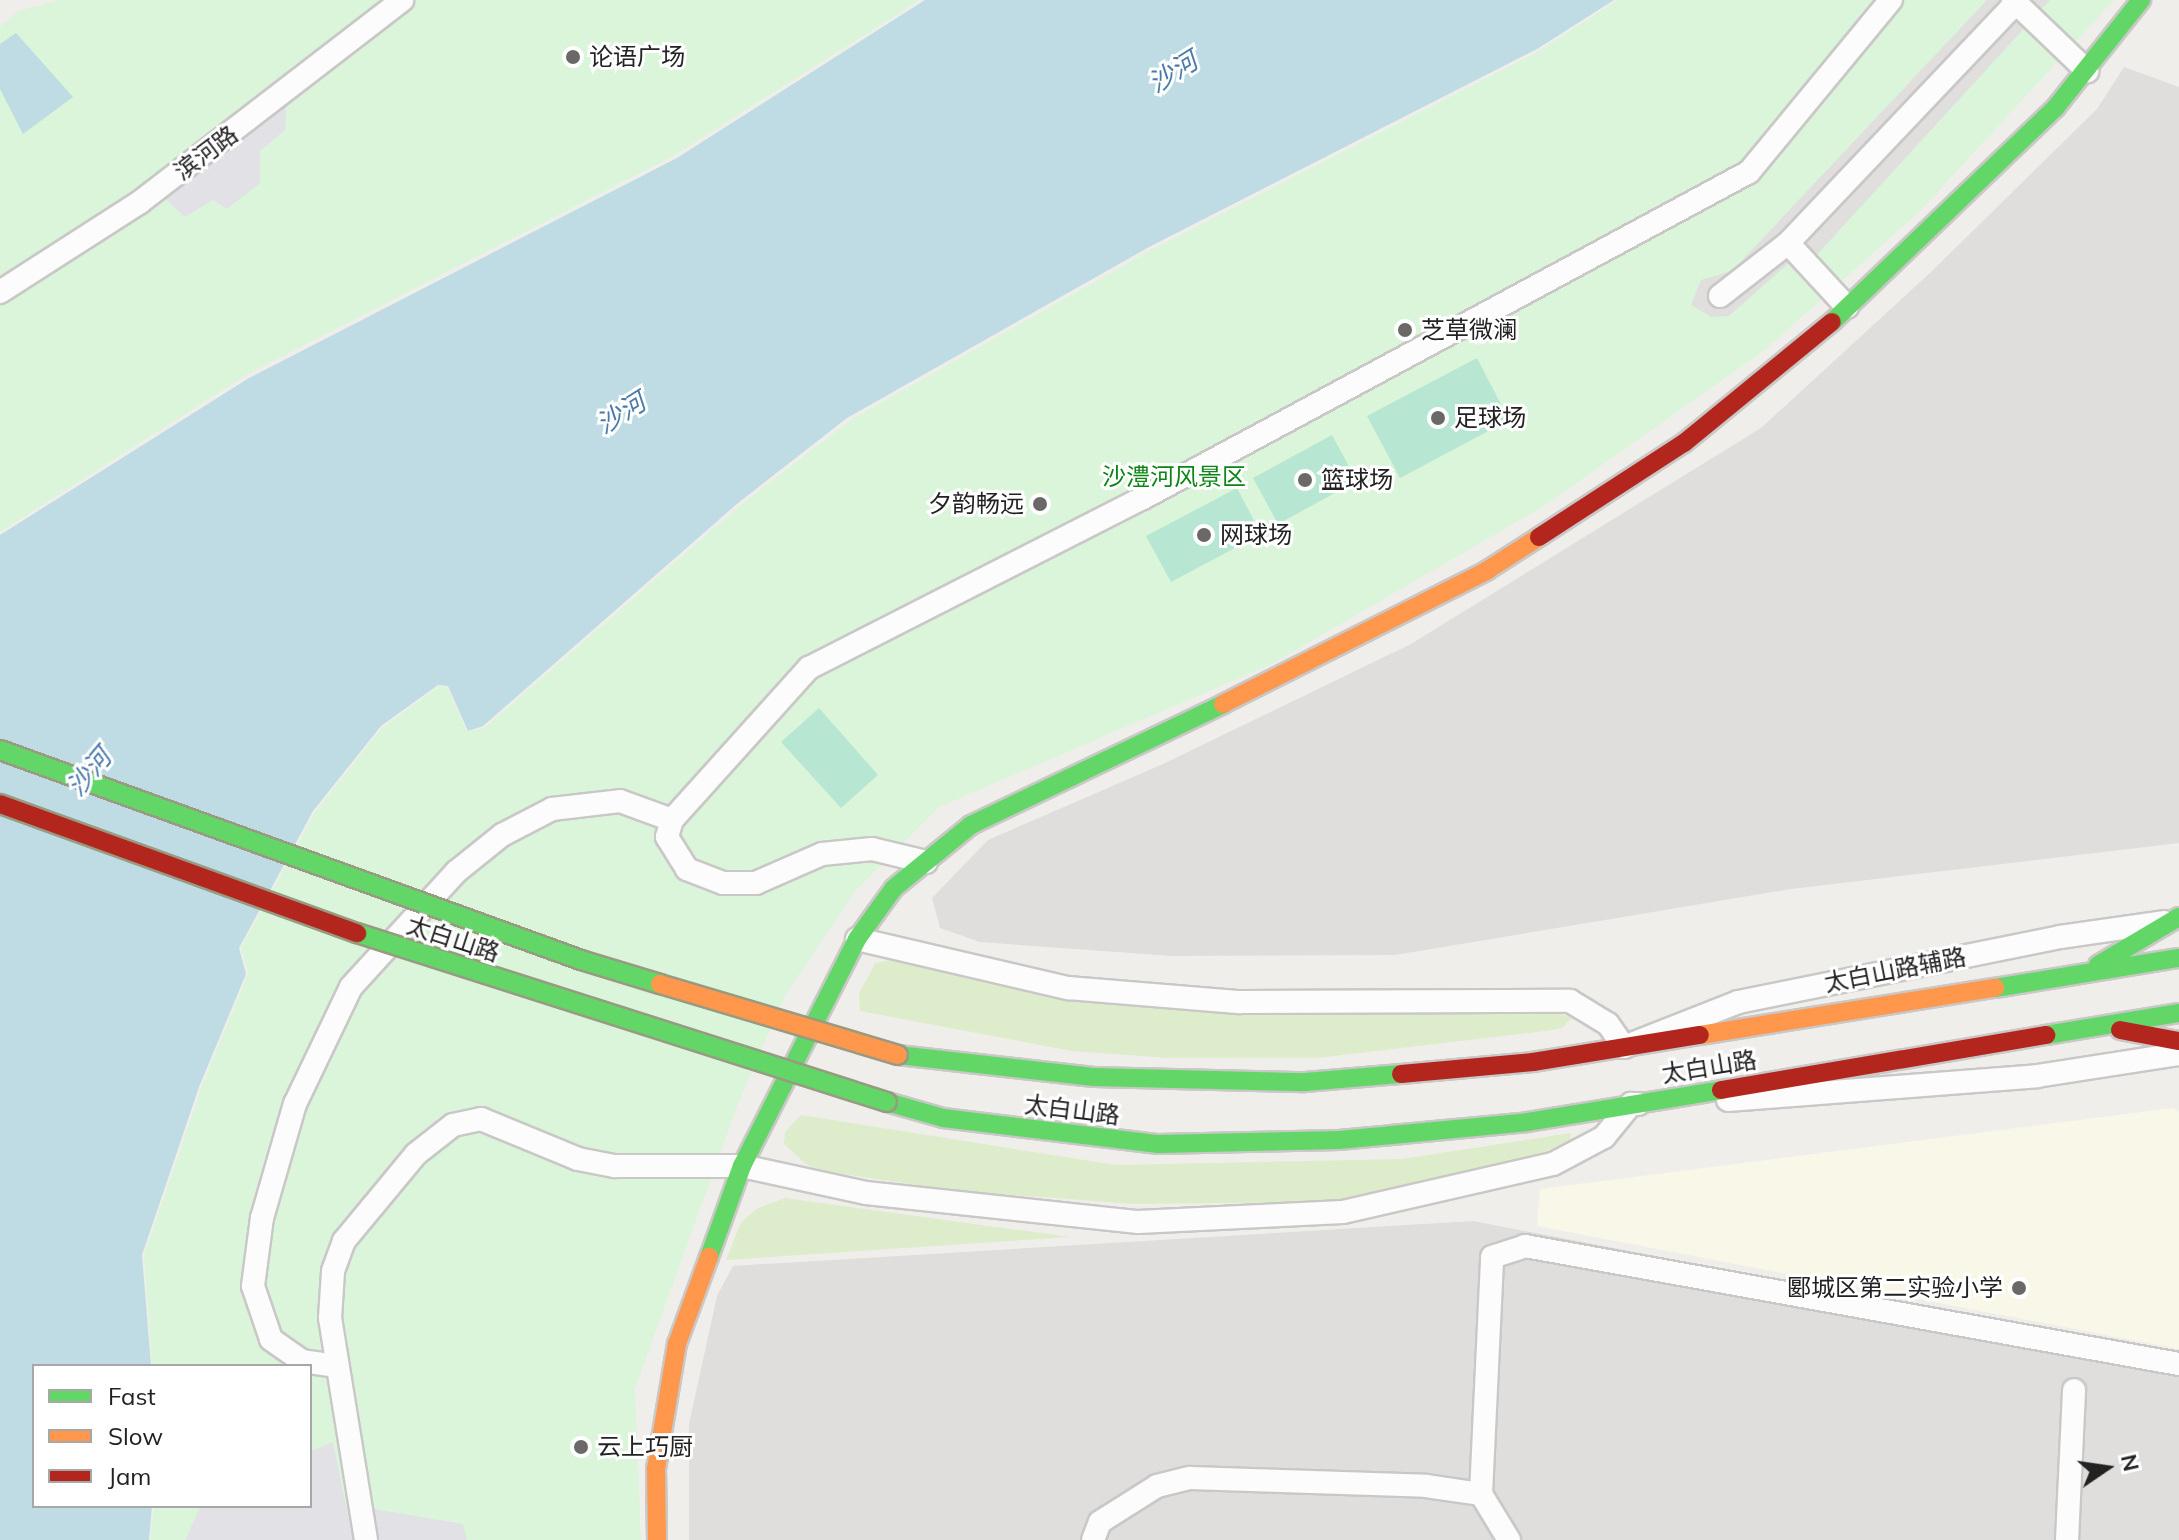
<!DOCTYPE html>
<meta charset="utf-8">
<style>
body{margin:0}
#map{position:relative;width:2179px;height:1540px;overflow:hidden;background:#f0eeeb;font-family:Mulish,"Noto Sans SC",sans-serif}
div>[style]{position:absolute}
.residential>*{inset:0;background:#dfdedc}
.education>*{inset:0;background:#f8f7e8}
.grass>*{inset:0;background:#ddeccb}
.park>*{inset:0;background:#daf5da}
.pitch>*{inset:0;background:#b7e6d2}
.parking>*{inset:0;background:#e0dfde}
.plaza>*{inset:0;background:#e2e1e5}
.water>*{inset:0;background:#bfdbe3}
.roads{filter:drop-shadow(2px 0 #c9c8c7) drop-shadow(-2px 0 #c9c8c7) drop-shadow(0 2px #c9c8c7) drop-shadow(0 -2px #c9c8c7)}
.street>*{height:22px;margin:-11px;padding:0 11px;transform-origin:11px;border-radius:11px;background:#fdfcfc}
.fast>*{height:18px;margin:-9px;padding:0 9px;transform-origin:9px;border-radius:9px;background:#63d668}
.slow>*{height:18px;margin:-9px;padding:0 9px;transform-origin:9px;border-radius:9px;background:#ff974d}
.jam>*{height:18px;margin:-9px;padding:0 9px;transform-origin:9px;border-radius:9px;background:#b3261e}
.bridges{filter:drop-shadow(2px 0 #999a82) drop-shadow(-2px 0 #999a82) drop-shadow(0 2px #999a82) drop-shadow(0 -2px #999a82)}
.fast-bridge>*{height:18px;margin:-9px;padding:0 9px;transform-origin:9px;border-radius:9px;background:#63d668}
.slow-bridge>*{height:18px;margin:-9px;padding:0 9px;transform-origin:9px;border-radius:9px;background:#ff974d}
.jam-bridge>*{height:18px;margin:-9px;padding:0 9px;transform-origin:9px;border-radius:9px;background:#b3261e}
.dots>*{width:22px;height:22px;translate:-50% -50%;box-sizing:border-box;border:4px solid #fff;border-radius:50%}
span{translate:-50% -50%;white-space:nowrap;text-align:center;line-height:1.15;-webkit-text-stroke:6px #fff;paint-order:stroke}
.poi-label{font-size:24px;color:#222}
.left{translate:0 -50%;text-align:left}
.right{translate:-100% -50%;text-align:right}
.street-label{font-size:24px;color:#222}
.park-label{font-size:24px;color:#0c8416}
.water-label{font-size:26px;color:#4a7aab;font-style:italic}
.legend{position:absolute;left:32px;top:1364px;width:280px;height:144px;box-sizing:border-box;background:#fff;border:2px solid #a7a7a7;margin:0;padding:10px 14px;list-style:none;font-size:24px;color:#222}
.legend li{display:flex;align-items:center;gap:16px;height:40px}
.legend b{width:40px;border:2px solid #a7a7a7}
.north{position:absolute;left:2067px;top:1428px;width:80px;height:80px;-webkit-text-stroke:6px #fff;paint-order:stroke;rotate:77deg;font-size:22px;font-weight:700;line-height:32px;text-align:center;color:#222}
.north::after{content:'';display:block;margin:auto;width:28px;height:36px;background:#222;clip-path:polygon(50% 0,100% 100%,50% 72%,0 100%)}
</style>
<div id="map">
<div class="residential">
<i style="clip-path:polygon(2124px 67px,2179px 87px,2179px 843px,1791px 889px,1395px 955px,1172px 956px,980px 942px,940px 928px,932px 898px,988px 840px,1163px 764px,1411px 644px,1761px 428px,1932px 271px,2097px 109px)"></i>
<i style="clip-path:polygon(1473px 1221px,2172px 1355px,2179px 1366px,2179px 1540px,689px 1540px,689px 1424px,717px 1296px,733px 1266px)"></i>
</div>
<div class="education">
<i style="clip-path:polygon(2173px 1108px,2179px 1112px,2179px 1349px,1537px 1226px,1540px 1189px)"></i>
</div>
<div class="grass">
<i style="clip-path:polygon(895px 959px,1078px 1001px,1314px 1015px,1552px 1010px,1572px 1018px,1562px 1028px,1546px 1031px,1317px 1058px,1169px 1058px,1072px 1051px,860px 1011px,859px 994px,875px 963px)"></i>
<i style="clip-path:polygon(801px 1115px,1116px 1165px,1402px 1159px,1571px 1133px,1570px 1140px,1528px 1160px,1328px 1202px,1133px 1204px,950px 1190px,823px 1171px,807px 1165px,784px 1144px,785px 1132px)"></i>
<i style="clip-path:polygon(785px 1198px,1070px 1237px,726px 1260px,741px 1222px,758px 1208px)"></i>
</div>
<div class="park">
<i style="clip-path:polygon(59px 0,920px 0,673px 156px,248px 374px,0 532px,0 27px,18px 11px)"></i>
<i style="clip-path:polygon(1618px 0,2114px 0,1921px 210px,1766px 349px,1547px 504px,1272px 664px,939px 807px,856px 890px,786px 994px,739px 1101px,635px 1389px,641px 1540px,150px 1540px,154px 1506px,310px 1506px,310px 1366px,152px 1366px,144px 1255px,202px 1086px,248px 974px,241px 948px,315px 812px,382px 728px,439px 686px,447px 687px,467px 732px,484px 728px,742px 504px,852px 419px,1149px 251px,1537px 52px)"></i>
</div>
<div class="pitch">
<i style="clip-path:polygon(1477px 358px,1509px 420px,1400px 478px,1367px 416px)"></i>
<i style="clip-path:polygon(1332px 435px,1357px 481px,1278px 524px,1253px 478px)"></i>
<i style="clip-path:polygon(1237px 488px,1261px 534px,1171px 582px,1146px 536px)"></i>
<i style="clip-path:polygon(819px 708px,878px 775px,841px 808px,781px 742px)"></i>
</div>
<div class="parking">
<i style="clip-path:polygon(1987px 0,2050px 0,1803px 270px,1790px 262px,1729px 316px,1711px 317px,1691px 305px,1701px 280px,1732px 271px)"></i>
</div>
<div class="plaza">
<i style="clip-path:polygon(286px 105px,285px 130px,260px 151px,260px 183px,227px 209px,213px 200px,185px 217px,164px 198px)"></i>
<i style="clip-path:polygon(333px 1442px,353px 1540px,185px 1540px,201px 1506px,310px 1506px,310px 1452px)"></i>
<i style="clip-path:polygon(368px 1508px,463px 1524px,467px 1540px,375px 1540px)"></i>
</div>
<div class="water">
<i style="clip-path:polygon(925px 0,1614px 0,1537px 49px,1149px 247px,847px 418px,738px 503px,483px 726px,468px 731px,448px 686px,438px 685px,381px 726px,313px 811px,239px 948px,246px 974px,199px 1087px,142px 1255px,151px 1366px,34px 1366px,34px 1506px,152px 1506px,149px 1540px,0 1540px,0 535px,249px 378px,677px 158px)"></i>
<i style="clip-path:polygon(16px 33px,73px 97px,23px 134px,0 89px,0 44px)"></i>
</div>
<div class="roads">
<div class="street">
<i style="left:2013px;top:0;width:103px;rotate:43.8deg"></i>
<i style="left:1788px;top:243px;width:87px;rotate:47.3deg"></i>
<i style="left:0;top:292px;width:166px;rotate:-32.7deg"></i>
<i style="left:140px;top:202px;width:331px;rotate:-37.6deg"></i>
<i style="left:1720px;top:296px;width:86px;rotate:-37.9deg"></i>
<i style="left:1788px;top:243px;width:331px;rotate:-46.5deg"></i>
<i style="left:926px;top:862px;width:56px;rotate:-166.5deg"></i>
<i style="left:872px;top:849px;width:50px;rotate:174.3deg"></i>
<i style="left:822px;top:854px;width:72px;rotate:156.3deg"></i>
<i style="left:756px;top:883px;width:33px;rotate:180deg"></i>
<i style="left:723px;top:883px;width:39px;rotate:-159deg"></i>
<i style="left:687px;top:869px;width:38px;rotate:-122deg"></i>
<i style="left:667px;top:837px;width:18px;rotate:-74deg"></i>
<i style="left:672px;top:820px;width:205px;rotate:-48deg"></i>
<i style="left:809px;top:668px;width:375px;rotate:-27deg"></i>
<i style="left:1143px;top:498px;width:688px;rotate:-28.28deg"></i>
<i style="left:1749px;top:172px;width:223px;rotate:-50.5deg"></i>
<i style="left:857px;top:939px;width:217px;rotate:13.1deg"></i>
<i style="left:1068px;top:988px;width:173px;rotate:4.7deg"></i>
<i style="left:1240px;top:1002px;width:330px;rotate:-0.2deg"></i>
<i style="left:1570px;top:1001px;width:44px;rotate:31.2deg"></i>
<i style="left:1608px;top:1024px;width:28px;rotate:55deg"></i>
<i style="left:1624px;top:1047px;width:123px;rotate:-21.5deg"></i>
<i style="left:1738px;top:1002px;width:328px;rotate:-11.4deg"></i>
<i style="left:2060px;top:937px;width:105px;rotate:-8.2deg"></i>
<i style="left:1728px;top:1100px;width:310px;rotate:-4.4deg"></i>
<i style="left:2037px;top:1076px;width:144px;rotate:-8.8deg"></i>
<i style="left:337px;top:1366px;width:35px;rotate:-172deg"></i>
<i style="left:302px;top:1361px;width:38px;rotate:-145deg"></i>
<i style="left:271px;top:1339px;width:56px;rotate:-108.8deg"></i>
<i style="left:253px;top:1286px;width:69px;rotate:-82.5deg"></i>
<i style="left:262px;top:1218px;width:119px;rotate:-73.9deg"></i>
<i style="left:295px;top:1104px;width:130px;rotate:-64.4deg"></i>
<i style="left:351px;top:987px;width:156px;rotate:-47.6deg"></i>
<i style="left:456px;top:872px;width:59px;rotate:-38.8deg"></i>
<i style="left:502px;top:835px;width:56px;rotate:-27.5deg"></i>
<i style="left:552px;top:809px;width:68px;rotate:-6.7deg"></i>
<i style="left:620px;top:801px;width:55px;rotate:20.1deg"></i>
<i style="left:1481px;top:1494px;width:237px;rotate:-87.3deg"></i>
<i style="left:1492px;top:1257px;width:35px;rotate:-18deg"></i>
<i style="left:1525px;top:1246px;width:665px;rotate:10.23deg"></i>
<i style="left:366px;top:1540px;width:225px;rotate:-99.2deg"></i>
<i style="left:330px;top:1318px;width:47px;rotate:-86.3deg"></i>
<i style="left:333px;top:1271px;width:32px;rotate:-70deg"></i>
<i style="left:344px;top:1241px;width:45px;rotate:-50.4deg"></i>
<i style="left:373px;top:1206px;width:67px;rotate:-50.4deg"></i>
<i style="left:416px;top:1154px;width:47px;rotate:-38.1deg"></i>
<i style="left:453px;top:1125px;width:29px;rotate:-12deg"></i>
<i style="left:481px;top:1119px;width:105px;rotate:22.4deg"></i>
<i style="left:578px;top:1159px;width:38px;rotate:11deg"></i>
<i style="left:615px;top:1166px;width:127px"></i>
<i style="left:742px;top:1166px;width:127px;rotate:12.3deg"></i>
<i style="left:866px;top:1193px;width:274px;rotate:6.1deg"></i>
<i style="left:1138px;top:1222px;width:205px;rotate:-2.8deg"></i>
<i style="left:1343px;top:1212px;width:215px;rotate:-12.9deg"></i>
<i style="left:1553px;top:1164px;width:58px;rotate:-27.9deg"></i>
<i style="left:1604px;top:1137px;width:43px;rotate:-50.7deg"></i>
<i style="left:1631px;top:1104px;width:7px"></i>
<i style="left:1093px;top:1540px;width:19px;rotate:-69deg"></i>
<i style="left:1100px;top:1522px;width:67px;rotate:-32.3deg"></i>
<i style="left:1157px;top:1486px;width:34px;rotate:-14deg"></i>
<i style="left:1190px;top:1478px;width:236px;rotate:1.9deg"></i>
<i style="left:1426px;top:1486px;width:56px;rotate:8.3deg"></i>
<i style="left:1481px;top:1494px;width:54px;rotate:58.7deg"></i>
<i style="left:2067px;top:1540px;width:150px;rotate:-87.3deg"></i>
</div>
<div class="fast">
<i style="left:1832px;top:322px;width:310px;rotate:-43.8deg"></i>
<i style="left:2056px;top:107px;width:137px;rotate:-51.5deg"></i>
<i style="left:2098px;top:965px;width:94px;rotate:-30.7deg"></i>
<i style="left:1995px;top:988px;width:186px;rotate:-9.3deg"></i>
<i style="left:2046px;top:1035px;width:135px;rotate:-9.4deg"></i>
<i style="left:898px;top:1055px;width:197px;rotate:6.4deg"></i>
<i style="left:1094px;top:1077px;width:211px;rotate:1.4deg"></i>
<i style="left:1305px;top:1082px;width:96px;rotate:-4.8deg"></i>
<i style="left:887px;top:1102px;width:58px;rotate:15.9deg"></i>
<i style="left:943px;top:1118px;width:217px;rotate:6.9deg"></i>
<i style="left:1158px;top:1144px;width:181px;rotate:-1.3deg"></i>
<i style="left:1339px;top:1140px;width:190px;rotate:-5.4deg"></i>
<i style="left:1528px;top:1122px;width:196px;rotate:-9.4deg"></i>
<i style="left:709px;top:1257px;width:97px;rotate:-70.1deg"></i>
<i style="left:742px;top:1166px;width:254px;rotate:-63.1deg"></i>
<i style="left:857px;top:939px;width:63px;rotate:-54deg"></i>
<i style="left:894px;top:888px;width:99px;rotate:-39.3deg"></i>
<i style="left:971px;top:825px;width:280px;rotate:-25.6deg"></i>
</div>
<div class="slow">
<i style="left:1223px;top:704px;width:295px;rotate:-26.8deg"></i>
<i style="left:1486px;top:571px;width:63px;rotate:-32.7deg"></i>
<i style="left:1700px;top:1035px;width:299px;rotate:-9.1deg"></i>
<i style="left:657px;top:1540px;width:71px;rotate:-90.8deg"></i>
<i style="left:656px;top:1469px;width:127px;rotate:-80.5deg"></i>
<i style="left:677px;top:1344px;width:93px;rotate:-69.8deg"></i>
</div>
<div class="jam">
<i style="left:1539px;top:537px;width:173px;rotate:-33deg"></i>
<i style="left:1684px;top:443px;width:191px;rotate:-39.3deg"></i>
<i style="left:2120px;top:1030px;width:60px;rotate:10.6deg"></i>
<i style="left:1401px;top:1074px;width:133px;rotate:-5.2deg"></i>
<i style="left:1533px;top:1062px;width:169px;rotate:-9.2deg"></i>
<i style="left:1721px;top:1090px;width:330px;rotate:-9.6deg"></i>
</div>
</div>
<div class="bridges">
<div class="fast-bridge">
<i style="left:0;top:750px;width:618px;rotate:19.87deg"></i>
<i style="left:581px;top:960px;width:83px;rotate:16.9deg"></i>
<i style="left:357px;top:933px;width:556px;rotate:17.69deg"></i>
</div>
<div class="slow-bridge">
<i style="left:660px;top:984px;width:248px;rotate:16.6deg"></i>
</div>
<div class="jam-bridge">
<i style="left:0;top:804px;width:380px;rotate:19.9deg"></i>
</div>
</div>
<div class="dots">
<i style="left:573px;top:57px;background:#6a6968"></i>
<i style="left:1405px;top:330px;background:#6a6968"></i>
<i style="left:1438px;top:418px;background:#6a6968"></i>
<i style="left:1305px;top:480px;background:#6a6968"></i>
<i style="left:1040px;top:504px;background:#6a6968"></i>
<i style="left:1204px;top:535px;background:#6a6968"></i>
<i style="left:2019px;top:1288px;background:#6a6968"></i>
<i style="left:581px;top:1447px;background:#6a6968"></i>
</div>
<div class="poi-label">
<span class="left" style="left:589px;top:57px">论语广场</span>
<span class="left" style="left:1421px;top:330px">芝草微澜</span>
<span class="left" style="left:1454px;top:418px">足球场</span>
<span class="left" style="left:1321px;top:480px">篮球场</span>
<span class="right" style="left:1024px;top:504px">夕韵畅远</span>
<span class="left" style="left:1220px;top:535px">网球场</span>
<span class="right" style="left:2003px;top:1288px">郾城区第二实验小学</span>
<span class="left" style="left:597px;top:1447px">云上巧厨</span>
</div>
<div class="street-label">
<span style="left:206px;top:153px;rotate:-37deg">滨河路</span>
<span style="left:453px;top:939px;rotate:18deg">太白山路</span>
<span style="left:1895px;top:970px;rotate:-11deg">太白山路辅路</span>
<span style="left:1709px;top:1067px;rotate:-9deg">太白山路</span>
<span style="left:1072px;top:1110px;rotate:7deg">太白山路</span>
</div>
<div class="park-label">
<span style="left:1174px;top:477px">沙澧河风景区</span>
</div>
<div class="water-label">
<span style="left:1173px;top:72px;rotate:-32deg">沙河</span>
<span style="left:621px;top:413px;rotate:-32deg">沙河</span>
<span style="left:89px;top:772px;rotate:-50deg">沙河</span>
</div>
<ul class="legend">
<li><b style="height:10px;background:#63d668"></b>Fast</li>
<li><b style="height:10px;background:#ff974d"></b>Slow</li>
<li><b style="height:10px;background:#b3261e"></b>Jam</li>
</ul>
<div class="north">N</div>
</div>
